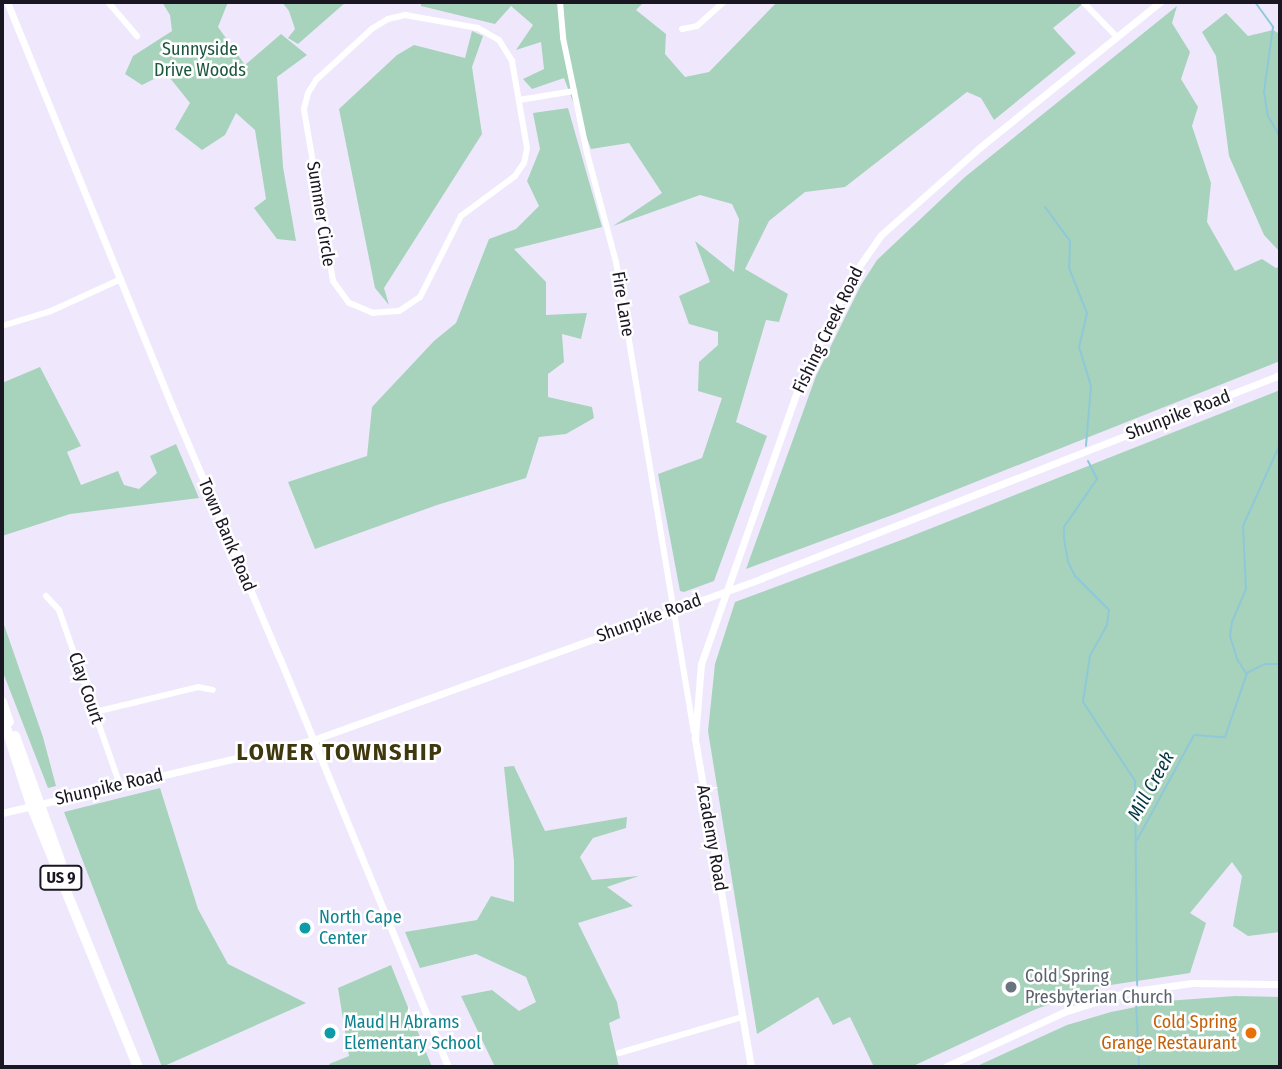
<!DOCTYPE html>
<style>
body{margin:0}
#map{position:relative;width:1282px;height:1069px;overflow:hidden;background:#efe8fc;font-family:"Fira Sans Condensed",sans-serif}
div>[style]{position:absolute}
.green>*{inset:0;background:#a7d3bc}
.stream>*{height:2px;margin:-1px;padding:0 1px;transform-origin:1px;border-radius:1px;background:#8fc9d9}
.minor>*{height:6px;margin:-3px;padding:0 3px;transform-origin:3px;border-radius:3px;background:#fff}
.tertiary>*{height:7px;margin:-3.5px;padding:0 3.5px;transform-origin:3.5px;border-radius:3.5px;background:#fff}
.trunk>*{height:10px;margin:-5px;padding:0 5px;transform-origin:5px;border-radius:5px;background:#fff}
.dots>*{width:19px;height:19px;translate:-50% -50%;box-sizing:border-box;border:4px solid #fff;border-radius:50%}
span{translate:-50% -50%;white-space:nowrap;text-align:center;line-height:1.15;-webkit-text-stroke:5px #fff;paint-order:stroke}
.shield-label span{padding:2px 5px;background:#fff;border:2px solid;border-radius:5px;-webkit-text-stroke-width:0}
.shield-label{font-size:16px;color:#1a1622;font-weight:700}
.park-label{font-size:18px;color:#1b563d}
.street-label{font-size:18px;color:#1a1622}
.culture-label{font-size:18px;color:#0d838f}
.left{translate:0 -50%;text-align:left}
.worship-label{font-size:18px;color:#5b616d}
.food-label{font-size:18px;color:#c56008}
.right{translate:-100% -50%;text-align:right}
.water-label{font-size:19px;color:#003743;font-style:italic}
.district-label{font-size:24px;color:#3f370d;font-weight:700;letter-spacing:2px}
.frame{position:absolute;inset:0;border:4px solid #1a1622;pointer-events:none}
</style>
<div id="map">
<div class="green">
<i style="clip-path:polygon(162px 2px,228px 2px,218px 27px,245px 65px,281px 34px,307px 55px,277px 77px,283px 167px,296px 241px,277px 239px,254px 208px,266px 199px,255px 130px,236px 113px,225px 135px,202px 150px,175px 129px,190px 103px,166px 73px,142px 85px,125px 74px,133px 56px,172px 31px,170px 15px)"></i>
<i style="clip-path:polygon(282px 2px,346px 2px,298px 44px,288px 38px,295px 29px,289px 11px)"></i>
<i style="clip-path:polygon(421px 2px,644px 2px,636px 10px,666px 34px,665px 54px,685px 77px,709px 72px,777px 2px,1085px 2px,1053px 28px,1076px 53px,994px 120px,981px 98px,967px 92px,845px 187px,805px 192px,769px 221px,745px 269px,788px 294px,779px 322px,766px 320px,736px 422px,767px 436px,714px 581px,684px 592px,680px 591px,658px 474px,702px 458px,722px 398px,698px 391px,699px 362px,718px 345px,718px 332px,689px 324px,679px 296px,710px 282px,695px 241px,734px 272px,739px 219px,732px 204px,700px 195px,613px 226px,662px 193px,629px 143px,591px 149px,564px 78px,532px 89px,523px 79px,544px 69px,541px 42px,516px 50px,533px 25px,511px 6px,495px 24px,421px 6px)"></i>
<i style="clip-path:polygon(1177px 6px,1172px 23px,1190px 52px,1181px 79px,1198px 107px,1192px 126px,1211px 183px,1207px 222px,1235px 271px,1262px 259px,1276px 268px,1280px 266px,1280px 361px,895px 514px,746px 569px,816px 376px,861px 285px,877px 260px,965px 177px)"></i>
<i style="clip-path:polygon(1226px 13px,1248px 36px,1273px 30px,1280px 34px,1280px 252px,1264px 235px,1229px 156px,1216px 56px,1202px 32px)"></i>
<i style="clip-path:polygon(472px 31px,483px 36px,472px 67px,482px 134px,384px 288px,389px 305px,375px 288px,339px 109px,397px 55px,414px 45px,465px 58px)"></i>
<i style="clip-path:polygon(568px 108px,602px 227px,514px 249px,546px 282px,546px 315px,587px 313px,581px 339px,562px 334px,564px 362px,548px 374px,548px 397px,592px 407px,594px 418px,566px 434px,539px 437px,526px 478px,437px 505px,315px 549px,288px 482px,367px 456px,372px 407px,434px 341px,456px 323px,489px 239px,516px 229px,539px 206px,527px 181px,540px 149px,533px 113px)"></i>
<i style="clip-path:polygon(40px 367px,81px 446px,67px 452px,81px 485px,118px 471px,124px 485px,139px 489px,157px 473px,150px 456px,176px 444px,199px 498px,70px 514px,2px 536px,2px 383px)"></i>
<i style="clip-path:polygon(1280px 390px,1280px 932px,1248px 936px,1233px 926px,1242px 876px,1232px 862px,1190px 913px,1206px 923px,1190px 973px,1104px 986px,1036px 1009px,911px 1067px,874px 1067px,850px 1017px,833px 1025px,818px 997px,757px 1034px,708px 731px,715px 664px,735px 602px,904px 539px)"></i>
<i style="clip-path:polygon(2px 619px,43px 737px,56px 786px,48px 788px,2px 670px)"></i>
<i style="clip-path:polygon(514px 766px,545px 831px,627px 817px,626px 828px,593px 838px,580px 857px,592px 880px,639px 876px,607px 887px,633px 906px,578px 923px,617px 1002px,620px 1018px,609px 1023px,619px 1067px,495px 1067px,461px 996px,492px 990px,519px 1011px,536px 1002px,526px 977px,476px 954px,420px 968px,405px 932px,477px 920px,491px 896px,514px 902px,514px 861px,504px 767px)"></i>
<i style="clip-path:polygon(160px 788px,198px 909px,228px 964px,306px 1003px,162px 1067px,64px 812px)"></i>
<i style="clip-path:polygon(391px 965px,432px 1067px,331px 1067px,329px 1064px,349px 1056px,338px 988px)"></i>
<i style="clip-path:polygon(1235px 996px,1280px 997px,1280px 1067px,975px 1067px,1067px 1025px,1111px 1012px,1166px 1001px)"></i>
</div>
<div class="stream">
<i style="left:1255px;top:2px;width:31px;rotate:54deg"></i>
<i style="left:1273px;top:27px;width:66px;rotate:97.9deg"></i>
<i style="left:1264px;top:92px;width:24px;rotate:81deg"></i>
<i style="left:1268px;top:116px;width:24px;rotate:60deg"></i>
<i style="left:1045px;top:207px;width:42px;rotate:53.7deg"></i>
<i style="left:1070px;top:241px;width:27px;rotate:92deg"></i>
<i style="left:1069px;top:268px;width:48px;rotate:68.2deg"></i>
<i style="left:1087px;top:313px;width:35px;rotate:103deg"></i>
<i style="left:1079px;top:347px;width:41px;rotate:72.9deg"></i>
<i style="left:1091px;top:386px;width:60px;rotate:94.8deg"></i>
<i style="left:1088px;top:461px;width:20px;rotate:63deg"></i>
<i style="left:1097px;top:479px;width:58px;rotate:124.5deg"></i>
<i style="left:1064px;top:527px;width:12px;rotate:90deg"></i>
<i style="left:1064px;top:539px;width:23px;rotate:80deg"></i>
<i style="left:1068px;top:562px;width:16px;rotate:63deg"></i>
<i style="left:1075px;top:576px;width:48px;rotate:45deg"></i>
<i style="left:1109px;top:610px;width:15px;rotate:98deg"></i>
<i style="left:1107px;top:625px;width:35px;rotate:119deg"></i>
<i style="left:1090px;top:656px;width:47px;rotate:98.7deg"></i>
<i style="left:1083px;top:702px;width:95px;rotate:56.6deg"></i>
<i style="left:1135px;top:781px;width:204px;rotate:89.4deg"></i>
<i style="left:1246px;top:673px;width:17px;rotate:-123deg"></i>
<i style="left:1237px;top:659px;width:24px;rotate:-107deg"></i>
<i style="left:1230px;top:636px;width:14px;rotate:-82deg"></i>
<i style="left:1232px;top:622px;width:36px;rotate:-67deg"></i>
<i style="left:1246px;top:589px;width:63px;rotate:-92.7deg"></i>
<i style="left:1243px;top:526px;width:90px;rotate:-65.7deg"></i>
<i style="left:1137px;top:840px;width:119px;rotate:-61.5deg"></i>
<i style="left:1194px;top:735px;width:31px;rotate:4deg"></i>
<i style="left:1225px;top:737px;width:68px;rotate:-71deg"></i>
<i style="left:1247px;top:673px;width:20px;rotate:-27deg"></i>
<i style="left:1265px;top:664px;width:15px"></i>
<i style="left:1136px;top:1000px;width:67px;rotate:87.4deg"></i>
</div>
<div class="minor">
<i style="left:108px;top:2px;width:45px;rotate:49.5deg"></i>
<i style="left:560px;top:2px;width:36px;rotate:85deg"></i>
<i style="left:563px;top:38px;width:117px;rotate:78.2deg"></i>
<i style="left:587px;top:153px;width:113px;rotate:75.1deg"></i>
<i style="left:616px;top:262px;width:476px;rotate:80.6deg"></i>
<i style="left:1083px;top:2px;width:49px;rotate:45.8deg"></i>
<i style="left:405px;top:15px;width:74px;rotate:10.1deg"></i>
<i style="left:478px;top:28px;width:24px;rotate:30deg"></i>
<i style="left:499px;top:40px;width:25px;rotate:58deg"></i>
<i style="left:512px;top:61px;width:88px;rotate:80.2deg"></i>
<i style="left:527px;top:148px;width:15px;rotate:101deg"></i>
<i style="left:524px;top:163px;width:16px;rotate:125deg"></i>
<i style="left:515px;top:176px;width:67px;rotate:143.5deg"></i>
<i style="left:461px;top:216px;width:91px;rotate:116.8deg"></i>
<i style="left:420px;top:297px;width:25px;rotate:146deg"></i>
<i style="left:399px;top:311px;width:26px;rotate:176deg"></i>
<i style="left:373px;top:313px;width:26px;rotate:-157deg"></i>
<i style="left:349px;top:303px;width:27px;rotate:-126deg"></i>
<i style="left:333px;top:281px;width:174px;rotate:-99.6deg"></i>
<i style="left:304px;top:109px;width:16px;rotate:-76deg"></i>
<i style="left:308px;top:93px;width:15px;rotate:-58deg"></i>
<i style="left:316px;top:80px;width:77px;rotate:-42.4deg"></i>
<i style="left:373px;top:28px;width:17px;rotate:-31deg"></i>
<i style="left:388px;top:19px;width:17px;rotate:-13deg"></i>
<i style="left:682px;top:29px;width:15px;rotate:-11deg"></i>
<i style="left:697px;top:26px;width:36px;rotate:-42deg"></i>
<i style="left:519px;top:100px;width:56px;rotate:-9.3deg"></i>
<i style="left:2px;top:326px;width:51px;rotate:-17deg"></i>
<i style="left:51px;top:311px;width:77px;rotate:-24.6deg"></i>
<i style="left:46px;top:596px;width:19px;rotate:47deg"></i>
<i style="left:59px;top:610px;width:185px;rotate:70.8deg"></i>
<i style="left:95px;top:712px;width:106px;rotate:-13.6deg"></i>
<i style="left:198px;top:687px;width:15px;rotate:11deg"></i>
<i style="left:619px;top:1053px;width:128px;rotate:-16.3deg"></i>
</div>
<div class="tertiary">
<i style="left:7px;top:2px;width:442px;rotate:67.8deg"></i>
<i style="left:174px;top:411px;width:270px;rotate:66.9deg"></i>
<i style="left:280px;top:659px;width:441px;rotate:67.6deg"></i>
<i style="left:2px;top:813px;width:319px;rotate:-13.2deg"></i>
<i style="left:313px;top:740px;width:477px;rotate:-19.8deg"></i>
<i style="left:762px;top:578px;width:556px;rotate:-21.4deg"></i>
<i style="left:751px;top:1067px;width:334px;rotate:-99.7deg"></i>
<i style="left:695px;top:738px;width:74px;rotate:-85.4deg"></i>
<i style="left:701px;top:664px;width:295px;rotate:-70.6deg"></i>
<i style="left:799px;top:386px;width:120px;rotate:-64.3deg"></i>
<i style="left:851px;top:278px;width:52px;rotate:-55.1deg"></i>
<i style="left:881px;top:235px;width:131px;rotate:-41.6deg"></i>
<i style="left:979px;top:148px;width:233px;rotate:-38.9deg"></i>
<i style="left:945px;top:1067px;width:131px;rotate:-24.8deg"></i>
<i style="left:1064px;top:1012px;width:66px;rotate:-17.6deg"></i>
<i style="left:1127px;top:992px;width:66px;rotate:-7.9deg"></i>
<i style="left:1192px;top:983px;width:88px;rotate:0.7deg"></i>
</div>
<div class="trunk">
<i style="left:2px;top:702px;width:21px;rotate:71deg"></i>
<i style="left:2px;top:715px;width:95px;rotate:72.1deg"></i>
<i style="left:31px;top:805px;width:283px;rotate:67.8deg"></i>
<i style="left:15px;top:736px;width:135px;rotate:70.1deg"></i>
</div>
<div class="dots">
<i style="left:305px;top:928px;background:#0f9aa8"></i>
<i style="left:1011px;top:987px;background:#6b7280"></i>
<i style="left:330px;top:1033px;background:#0f9aa8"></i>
<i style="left:1251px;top:1033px;background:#e8710a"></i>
</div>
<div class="shield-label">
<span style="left:61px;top:878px">US 9</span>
</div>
<div class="park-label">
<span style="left:200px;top:60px">Sunnyside<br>Drive Woods</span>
</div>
<div class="street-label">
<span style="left:321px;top:214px;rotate:81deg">Summer Circle</span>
<span style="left:623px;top:304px;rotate:81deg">Fire Lane</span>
<span style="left:828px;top:330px;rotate:-64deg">Fishing Creek Road</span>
<span style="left:1178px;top:415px;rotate:-21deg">Shunpike Road</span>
<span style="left:227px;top:535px;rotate:67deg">Town Bank Road</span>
<span style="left:649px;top:618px;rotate:-20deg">Shunpike Road</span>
<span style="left:86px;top:688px;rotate:71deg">Clay Court</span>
<span style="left:109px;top:787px;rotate:-13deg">Shunpike Road</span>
<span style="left:712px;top:838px;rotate:80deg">Academy Road</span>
</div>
<div class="culture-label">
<span class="left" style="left:319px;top:928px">North Cape<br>Center</span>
<span class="left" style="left:344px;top:1033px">Maud H Abrams<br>Elementary School</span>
</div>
<div class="worship-label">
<span class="left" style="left:1025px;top:987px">Cold Spring<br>Presbyterian Church</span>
</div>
<div class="food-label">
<span class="right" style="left:1237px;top:1033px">Cold Spring<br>Grange Restaurant</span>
</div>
<div class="water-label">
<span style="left:1151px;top:786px;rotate:-61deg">Mill Creek</span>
</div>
<div class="district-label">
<span style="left:340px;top:753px">LOWER TOWNSHIP</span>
</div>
<div class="frame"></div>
</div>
